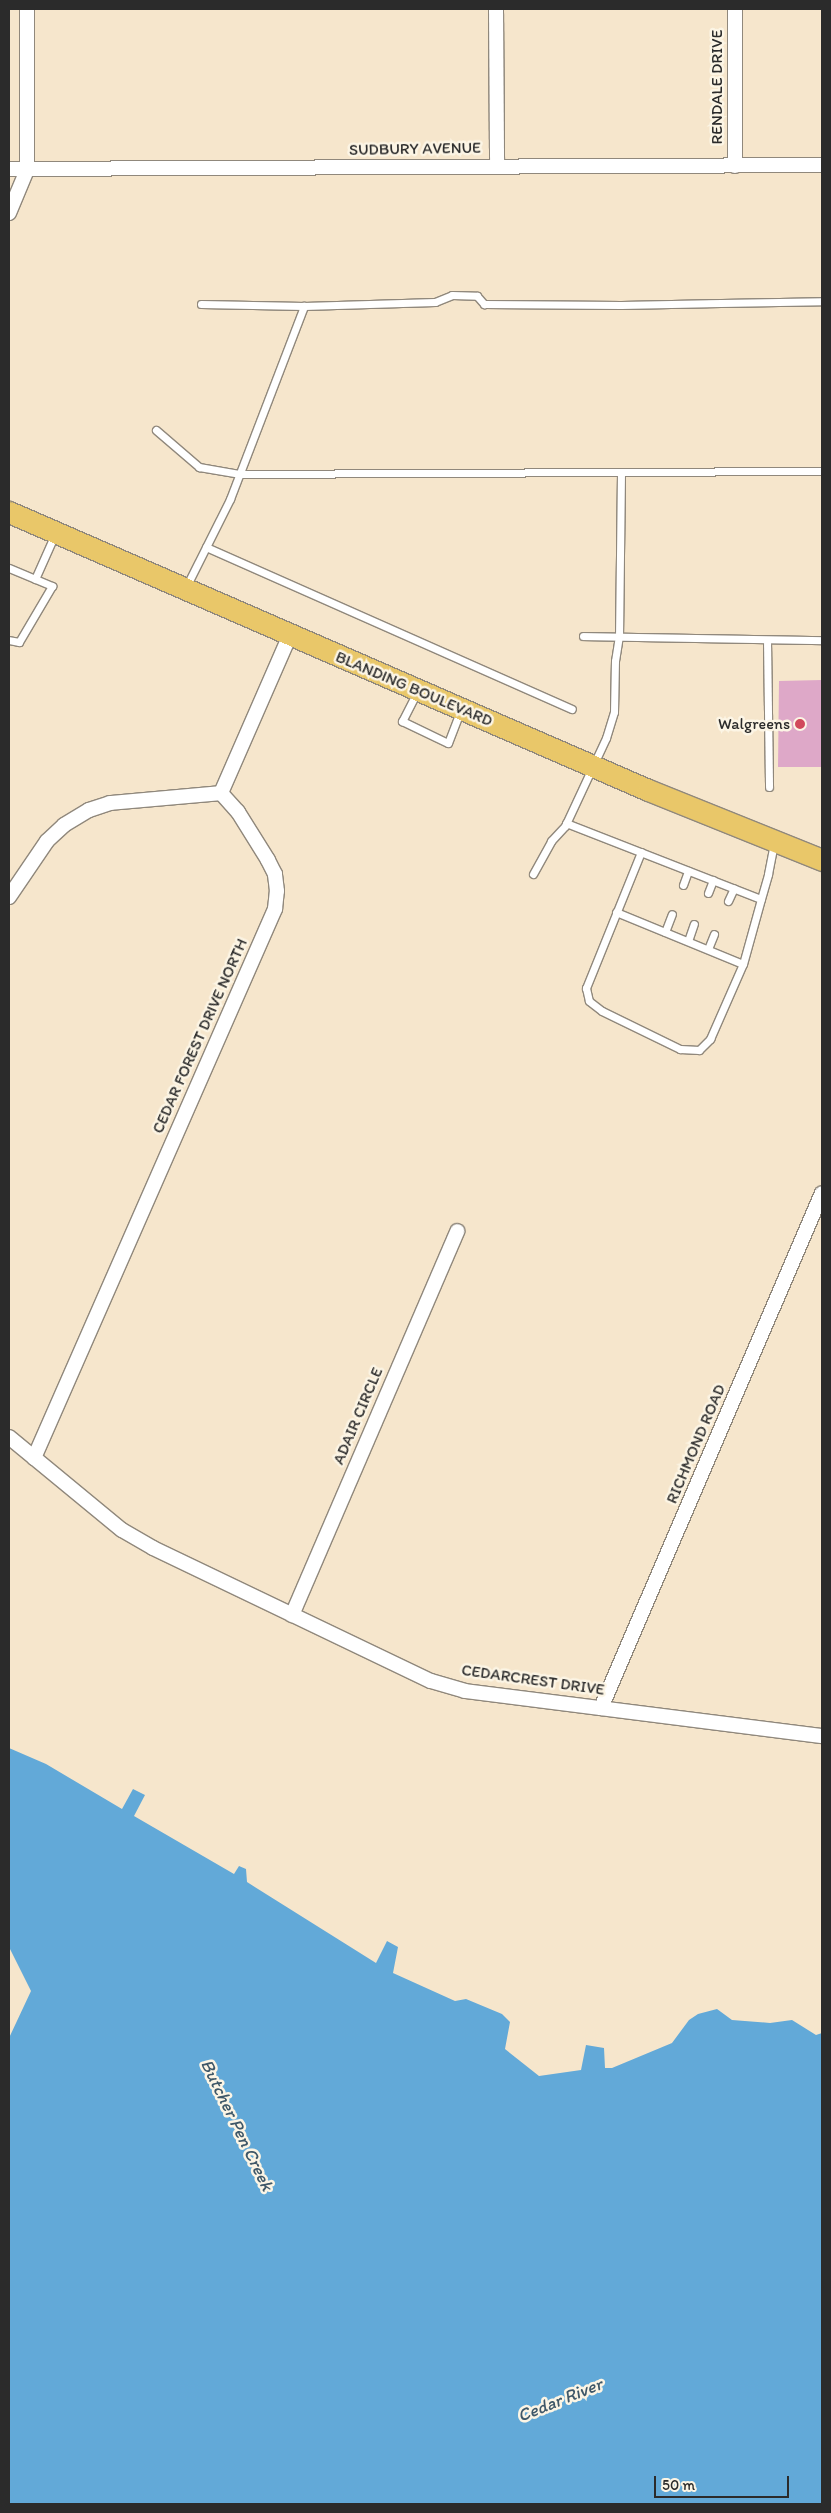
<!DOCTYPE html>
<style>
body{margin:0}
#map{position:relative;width:831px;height:2513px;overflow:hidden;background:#f6e6cc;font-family:Itim,sans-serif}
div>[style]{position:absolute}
.water>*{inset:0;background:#62a9d8}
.building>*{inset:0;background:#dea8c8}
.roads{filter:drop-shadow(1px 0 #90887c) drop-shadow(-1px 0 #90887c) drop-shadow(0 1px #90887c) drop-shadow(0 -1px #90887c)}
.service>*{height:7px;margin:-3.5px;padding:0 3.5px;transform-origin:3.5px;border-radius:3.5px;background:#fff}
.minor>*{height:14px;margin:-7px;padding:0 7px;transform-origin:7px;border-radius:7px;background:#fff}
.primary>*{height:21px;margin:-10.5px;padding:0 10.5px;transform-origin:10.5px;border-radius:10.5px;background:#e9c769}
.dots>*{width:14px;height:14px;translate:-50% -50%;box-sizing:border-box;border:2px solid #fcf5e5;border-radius:50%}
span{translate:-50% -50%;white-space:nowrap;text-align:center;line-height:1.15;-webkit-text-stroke:5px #fcf5e5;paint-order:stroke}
.street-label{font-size:16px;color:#2b2b2b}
.poi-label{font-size:16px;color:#2b2b2b}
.right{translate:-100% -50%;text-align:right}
.water-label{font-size:18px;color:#3e5768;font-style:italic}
.frame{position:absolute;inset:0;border:10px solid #2b2b2b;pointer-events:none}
.scale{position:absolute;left:654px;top:2476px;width:135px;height:22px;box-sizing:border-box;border:2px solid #2b2b2b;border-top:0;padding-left:6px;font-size:15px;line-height:18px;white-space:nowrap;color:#2b2b2b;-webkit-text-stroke:4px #fcf5e5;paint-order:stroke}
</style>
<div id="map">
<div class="water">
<i style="clip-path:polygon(9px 1748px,46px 1764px,122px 1809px,133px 1789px,145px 1795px,134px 1816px,234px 1874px,239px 1866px,246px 1869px,247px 1882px,376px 1963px,387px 1941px,398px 1947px,393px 1973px,455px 2001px,466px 1999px,502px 2014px,510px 2022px,505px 2049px,539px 2076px,581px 2070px,586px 2045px,604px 2048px,605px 2068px,612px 2068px,672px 2043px,689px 2020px,698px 2014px,717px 2009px,732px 2020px,770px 2023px,792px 2020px,816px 2035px,822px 2033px,822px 2504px,9px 2504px,9px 2038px,31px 1991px,9px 1947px)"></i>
</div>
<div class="building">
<i style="clip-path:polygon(822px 680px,822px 767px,778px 767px,779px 681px)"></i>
</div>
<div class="roads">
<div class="service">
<i style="left:201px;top:304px;width:103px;rotate:1.1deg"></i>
<i style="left:304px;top:306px;width:131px;rotate:-1.7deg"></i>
<i style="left:435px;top:302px;width:18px;rotate:-22deg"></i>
<i style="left:452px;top:295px;width:25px;rotate:2deg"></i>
<i style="left:477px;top:296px;width:11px;rotate:49deg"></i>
<i style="left:484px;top:304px;width:137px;rotate:0.4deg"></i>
<i style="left:621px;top:305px;width:201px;rotate:-1.1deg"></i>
<i style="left:156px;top:430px;width:57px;rotate:40.7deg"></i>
<i style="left:199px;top:467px;width:42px;rotate:9.7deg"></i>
<i style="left:240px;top:474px;width:582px;rotate:-0.3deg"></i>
<i style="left:206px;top:547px;width:400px;rotate:23.9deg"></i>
<i style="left:9px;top:568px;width:47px;rotate:22.7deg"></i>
<i style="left:52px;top:586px;width:65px;rotate:120.5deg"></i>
<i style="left:19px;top:642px;width:10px;rotate:-169deg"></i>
<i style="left:35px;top:579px;width:49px;rotate:-66deg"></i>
<i style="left:186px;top:587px;width:98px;rotate:-63.4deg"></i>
<i style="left:230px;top:499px;width:207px;rotate:-69deg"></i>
<i style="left:583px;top:636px;width:239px;rotate:1deg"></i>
<i style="left:767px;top:640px;width:147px;rotate:89.2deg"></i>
<i style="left:417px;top:692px;width:33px;rotate:117deg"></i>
<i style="left:402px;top:721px;width:51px;rotate:25.6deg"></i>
<i style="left:448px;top:743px;width:33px;rotate:-69deg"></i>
<i style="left:566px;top:823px;width:209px;rotate:21.3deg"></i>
<i style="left:761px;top:899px;width:26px;rotate:-74deg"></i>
<i style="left:768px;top:874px;width:33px;rotate:-79deg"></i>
<i style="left:641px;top:852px;width:147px;rotate:112deg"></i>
<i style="left:586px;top:988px;width:13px;rotate:77deg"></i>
<i style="left:589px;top:1001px;width:16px;rotate:38deg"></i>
<i style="left:602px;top:1011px;width:87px;rotate:26deg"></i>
<i style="left:680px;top:1049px;width:19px;rotate:3deg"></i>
<i style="left:699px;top:1050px;width:16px;rotate:-45deg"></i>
<i style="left:710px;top:1039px;width:82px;rotate:-66.3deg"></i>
<i style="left:743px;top:964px;width:67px;rotate:-74.5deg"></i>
<i style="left:533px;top:874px;width:38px;rotate:-61deg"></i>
<i style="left:551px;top:841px;width:21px;rotate:-47deg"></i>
<i style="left:565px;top:826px;width:97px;rotate:-65deg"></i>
<i style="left:606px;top:738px;width:27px;rotate:-73deg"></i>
<i style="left:614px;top:712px;width:51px;rotate:-88.9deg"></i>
<i style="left:615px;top:661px;width:24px;rotate:-81deg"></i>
<i style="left:619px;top:637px;width:165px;rotate:-89.3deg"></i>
<i style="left:683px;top:885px;width:15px;rotate:-70deg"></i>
<i style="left:708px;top:893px;width:14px;rotate:-69deg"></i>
<i style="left:728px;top:901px;width:14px;rotate:-65deg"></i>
<i style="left:616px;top:912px;width:137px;rotate:22.3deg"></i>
<i style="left:665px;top:932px;width:19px;rotate:-69deg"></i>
<i style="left:688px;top:941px;width:18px;rotate:-71deg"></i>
<i style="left:708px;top:949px;width:16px;rotate:-68deg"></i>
</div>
<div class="minor">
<i style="left:496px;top:9px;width:157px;rotate:89.6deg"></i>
<i style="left:735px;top:9px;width:157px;rotate:90deg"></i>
<i style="left:9px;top:169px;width:813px;rotate:-0.28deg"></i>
<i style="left:9px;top:213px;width:47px;rotate:-67.3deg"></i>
<i style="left:27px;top:170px;width:161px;rotate:-90deg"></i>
<i style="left:221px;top:793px;width:172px;rotate:-66.4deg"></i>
<i style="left:9px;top:897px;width:68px;rotate:-55.8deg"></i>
<i style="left:47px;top:841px;width:23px;rotate:-43deg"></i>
<i style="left:64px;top:825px;width:29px;rotate:-31deg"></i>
<i style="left:89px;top:810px;width:22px;rotate:-18deg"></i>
<i style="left:110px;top:803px;width:111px;rotate:-5.1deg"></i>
<i style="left:9px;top:1437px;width:146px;rotate:39.5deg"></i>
<i style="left:122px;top:1530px;width:36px;rotate:30deg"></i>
<i style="left:153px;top:1548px;width:308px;rotate:25.6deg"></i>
<i style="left:431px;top:1681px;width:35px;rotate:16deg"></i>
<i style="left:465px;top:1691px;width:360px;rotate:7.2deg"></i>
<i style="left:34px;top:1458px;width:600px;rotate:-66.3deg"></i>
<i style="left:275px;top:909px;width:18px;rotate:-84deg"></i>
<i style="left:277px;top:891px;width:17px;rotate:-97deg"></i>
<i style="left:275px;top:874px;width:16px;rotate:-117deg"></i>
<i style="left:268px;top:860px;width:57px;rotate:-122deg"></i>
<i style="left:238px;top:812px;width:25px;rotate:-132deg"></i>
<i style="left:292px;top:1615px;width:418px;rotate:-66.7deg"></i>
<i style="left:601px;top:1708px;width:560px;rotate:-66.77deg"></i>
</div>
<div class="primary">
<i style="left:9px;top:512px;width:697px;rotate:23.51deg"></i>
<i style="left:648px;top:790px;width:188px;rotate:21.9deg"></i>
</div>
</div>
<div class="dots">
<i style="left:800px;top:724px;background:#d1495b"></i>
</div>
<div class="street-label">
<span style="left:717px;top:87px;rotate:-90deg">RENDALE DRIVE</span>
<span style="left:415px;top:149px;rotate:-1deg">SUDBURY AVENUE</span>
<span style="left:414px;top:689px;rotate:23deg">BLANDING BOULEVARD</span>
<span style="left:200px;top:1036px;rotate:-66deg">CEDAR FOREST DRIVE NORTH</span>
<span style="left:358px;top:1416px;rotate:-67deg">ADAIR CIRCLE</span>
<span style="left:696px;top:1444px;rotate:-67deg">RICHMOND ROAD</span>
<span style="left:533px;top:1680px;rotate:8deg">CEDARCREST DRIVE</span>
</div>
<div class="poi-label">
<span class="right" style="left:790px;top:724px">Walgreens</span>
</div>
<div class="water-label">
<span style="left:237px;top:2125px;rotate:64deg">Butcher Pen Creek</span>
<span style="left:560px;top:2400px;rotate:-22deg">Cedar River</span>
</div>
<div class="frame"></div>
<div class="scale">50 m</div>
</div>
